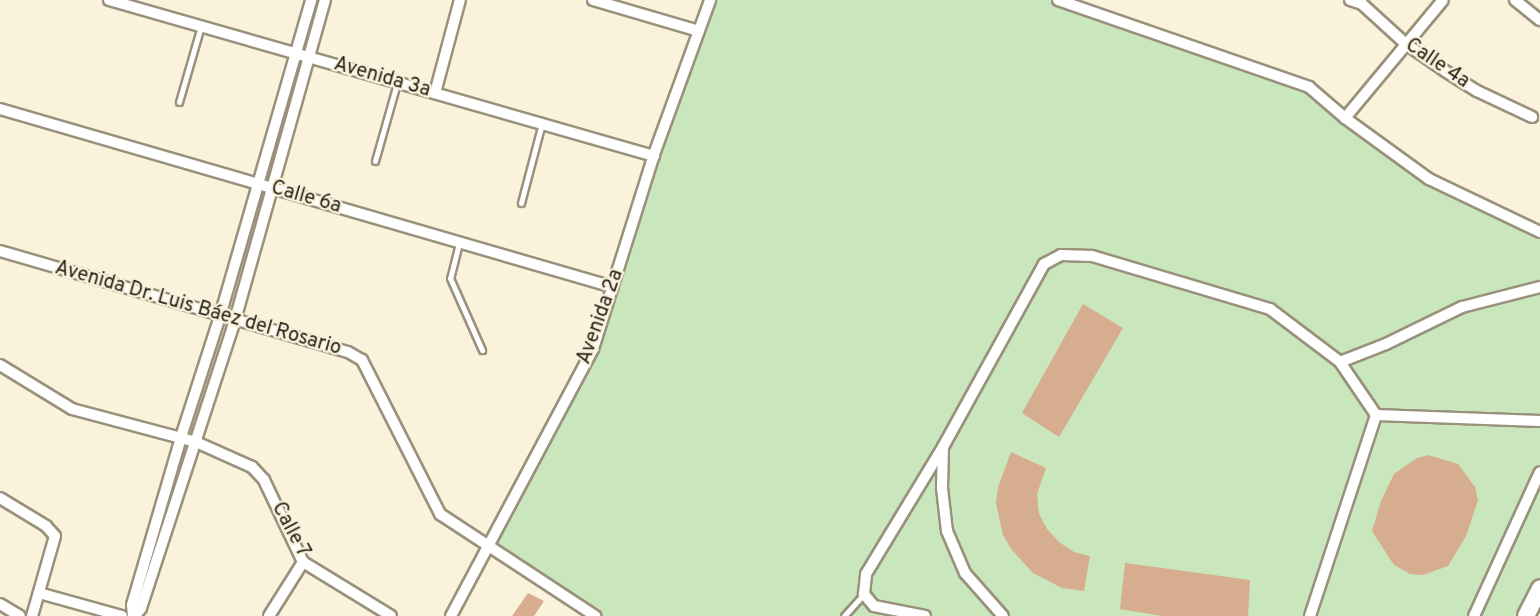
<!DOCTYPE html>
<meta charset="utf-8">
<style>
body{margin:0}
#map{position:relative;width:1540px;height:616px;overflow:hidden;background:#fbf2db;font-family:Overpass,sans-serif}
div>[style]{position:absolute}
.green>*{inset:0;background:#c9e6bc}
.building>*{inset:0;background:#d6ad8e}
.roads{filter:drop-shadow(2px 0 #99917c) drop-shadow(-2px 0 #99917c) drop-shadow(0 2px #99917c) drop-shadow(0 -2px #99917c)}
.lane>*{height:5px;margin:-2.5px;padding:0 2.5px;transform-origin:2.5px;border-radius:2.5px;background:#fff}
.street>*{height:10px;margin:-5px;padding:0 5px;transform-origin:5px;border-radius:5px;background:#fff}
.primary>*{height:16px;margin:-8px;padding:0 8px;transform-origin:8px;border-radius:8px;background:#fff}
span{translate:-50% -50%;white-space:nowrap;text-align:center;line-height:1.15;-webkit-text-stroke:4.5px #fbf2db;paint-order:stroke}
.street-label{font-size:20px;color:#26231a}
</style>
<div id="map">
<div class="green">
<i style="clip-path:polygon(712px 0,1062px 0,1309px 87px,1429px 179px,1540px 230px,1540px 587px,1525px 616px,595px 616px,488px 547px,593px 349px)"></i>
</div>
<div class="building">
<i style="clip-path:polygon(1083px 304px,1123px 328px,1059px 437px,1022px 413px)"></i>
<i style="clip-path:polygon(1011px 452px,1046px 468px,1037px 494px,1039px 514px,1047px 529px,1059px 542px,1074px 552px,1090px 556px,1084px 591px,1062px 588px,1033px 573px,1011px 549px,1003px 535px,996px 503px,998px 487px)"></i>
<i style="clip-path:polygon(1428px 455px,1458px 464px,1475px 487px,1478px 500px,1466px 536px,1448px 566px,1423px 575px,1410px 574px,1394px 565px,1372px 531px,1381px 501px,1394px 474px,1417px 458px)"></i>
<i style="clip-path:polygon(1125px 563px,1250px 580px,1248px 616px,1162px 616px,1120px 609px)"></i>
<i style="clip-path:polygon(528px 593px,544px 601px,534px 616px,512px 616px)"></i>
</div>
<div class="roads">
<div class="lane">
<i style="left:179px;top:102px;width:79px;rotate:-73.9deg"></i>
<i style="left:375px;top:161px;width:81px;rotate:-74.2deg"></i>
<i style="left:521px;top:203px;width:83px;rotate:-75.3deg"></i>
<i style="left:459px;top:243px;width:36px;rotate:104deg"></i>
<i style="left:450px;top:278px;width:79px;rotate:66deg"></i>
<i style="left:844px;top:616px;width:30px;rotate:-48deg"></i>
</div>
<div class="street">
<i style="left:109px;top:0;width:567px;rotate:15.97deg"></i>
<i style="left:593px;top:0;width:110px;rotate:16.3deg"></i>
<i style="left:1058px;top:0;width:266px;rotate:19.1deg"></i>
<i style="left:1309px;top:87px;width:48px;rotate:40.7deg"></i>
<i style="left:1345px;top:118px;width:104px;rotate:36deg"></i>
<i style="left:1429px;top:179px;width:123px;rotate:25.5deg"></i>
<i style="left:1350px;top:0;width:13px;rotate:18deg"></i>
<i style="left:1362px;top:4px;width:59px;rotate:42.3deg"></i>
<i style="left:1406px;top:44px;width:47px;rotate:34.7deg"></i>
<i style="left:1445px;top:71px;width:38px;rotate:32deg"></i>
<i style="left:1477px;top:91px;width:61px;rotate:25.3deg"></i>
<i style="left:1515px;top:0;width:32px;rotate:39deg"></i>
<i style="left:435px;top:93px;width:96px;rotate:-75deg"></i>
<i style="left:0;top:109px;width:638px;rotate:16.19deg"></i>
<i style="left:1345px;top:118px;width:153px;rotate:-50.3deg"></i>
<i style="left:0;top:251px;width:362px;rotate:16.2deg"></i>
<i style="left:348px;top:352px;width:16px;rotate:30deg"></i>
<i style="left:362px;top:360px;width:173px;rotate:63.1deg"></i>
<i style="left:440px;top:514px;width:186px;rotate:33.3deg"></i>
<i style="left:1340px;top:362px;width:49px;rotate:-21.4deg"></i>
<i style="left:1386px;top:344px;width:85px;rotate:-26deg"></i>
<i style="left:1462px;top:307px;width:81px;rotate:-14.4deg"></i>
<i style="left:0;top:365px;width:84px;rotate:31.4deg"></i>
<i style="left:72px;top:409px;width:128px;rotate:14.9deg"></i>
<i style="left:196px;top:442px;width:61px;rotate:24.1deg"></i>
<i style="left:252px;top:467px;width:18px;rotate:47deg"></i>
<i style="left:264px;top:480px;width:91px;rotate:64.6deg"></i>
<i style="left:303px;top:562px;width:103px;rotate:31.5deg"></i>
<i style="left:1376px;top:415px;width:164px;rotate:2.1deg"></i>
<i style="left:943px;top:447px;width:41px;rotate:91.4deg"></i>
<i style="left:942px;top:488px;width:43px;rotate:83.4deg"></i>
<i style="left:947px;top:531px;width:46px;rotate:66.8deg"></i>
<i style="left:965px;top:573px;width:57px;rotate:48.5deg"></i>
<i style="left:0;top:498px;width:54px;rotate:31.3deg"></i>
<i style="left:46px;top:526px;width:13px;rotate:48deg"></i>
<i style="left:55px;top:536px;width:83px;rotate:106deg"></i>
<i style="left:39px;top:593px;width:86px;rotate:15.5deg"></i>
<i style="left:0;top:604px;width:23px;rotate:31deg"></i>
<i style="left:133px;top:616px;width:11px;rotate:-95deg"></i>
<i style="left:132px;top:605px;width:175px;rotate:-73.7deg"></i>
<i style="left:181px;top:437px;width:127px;rotate:-72.1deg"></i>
<i style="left:220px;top:316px;width:329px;rotate:-73.9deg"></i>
<i style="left:135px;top:616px;width:10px;rotate:-53deg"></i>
<i style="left:141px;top:608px;width:303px;rotate:-71.9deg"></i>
<i style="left:235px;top:320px;width:332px;rotate:-74.3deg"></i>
<i style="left:269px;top:616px;width:64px;rotate:-57.8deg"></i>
<i style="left:451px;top:616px;width:302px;rotate:-62deg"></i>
<i style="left:593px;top:349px;width:201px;rotate:-72.6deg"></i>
<i style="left:653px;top:157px;width:167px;rotate:-70deg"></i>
<i style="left:925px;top:616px;width:52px;rotate:-168.9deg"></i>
<i style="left:874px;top:606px;width:16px;rotate:-130deg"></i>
<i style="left:864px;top:594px;width:20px;rotate:-84deg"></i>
<i style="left:866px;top:574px;width:149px;rotate:-58.8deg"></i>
<i style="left:943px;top:447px;width:209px;rotate:-61.1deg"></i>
<i style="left:1044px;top:264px;width:19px;rotate:-28deg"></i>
<i style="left:1061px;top:255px;width:31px;rotate:2deg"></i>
<i style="left:1092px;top:256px;width:186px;rotate:16.6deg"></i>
<i style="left:1270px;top:309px;width:88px;rotate:37.1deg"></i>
<i style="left:1340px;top:362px;width:64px;rotate:55.8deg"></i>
<i style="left:1310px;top:616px;width:212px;rotate:-71.8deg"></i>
<i style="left:1474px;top:616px;width:158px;rotate:-65.4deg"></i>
</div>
<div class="primary">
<i style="left:1526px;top:616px;width:31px;rotate:-63deg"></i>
</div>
</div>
<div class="street-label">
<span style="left:1437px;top:64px;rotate:34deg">Calle 4a</span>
<span style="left:382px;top:78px;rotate:16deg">Avenida 3a</span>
<span style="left:306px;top:198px;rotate:16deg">Calle 6a</span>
<span style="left:198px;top:309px;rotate:16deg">Avenida Dr. Luis Báez del Rosario</span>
<span style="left:601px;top:317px;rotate:-70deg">Avenida 2a</span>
<span style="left:290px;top:530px;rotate:62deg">Calle 7</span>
</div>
</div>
